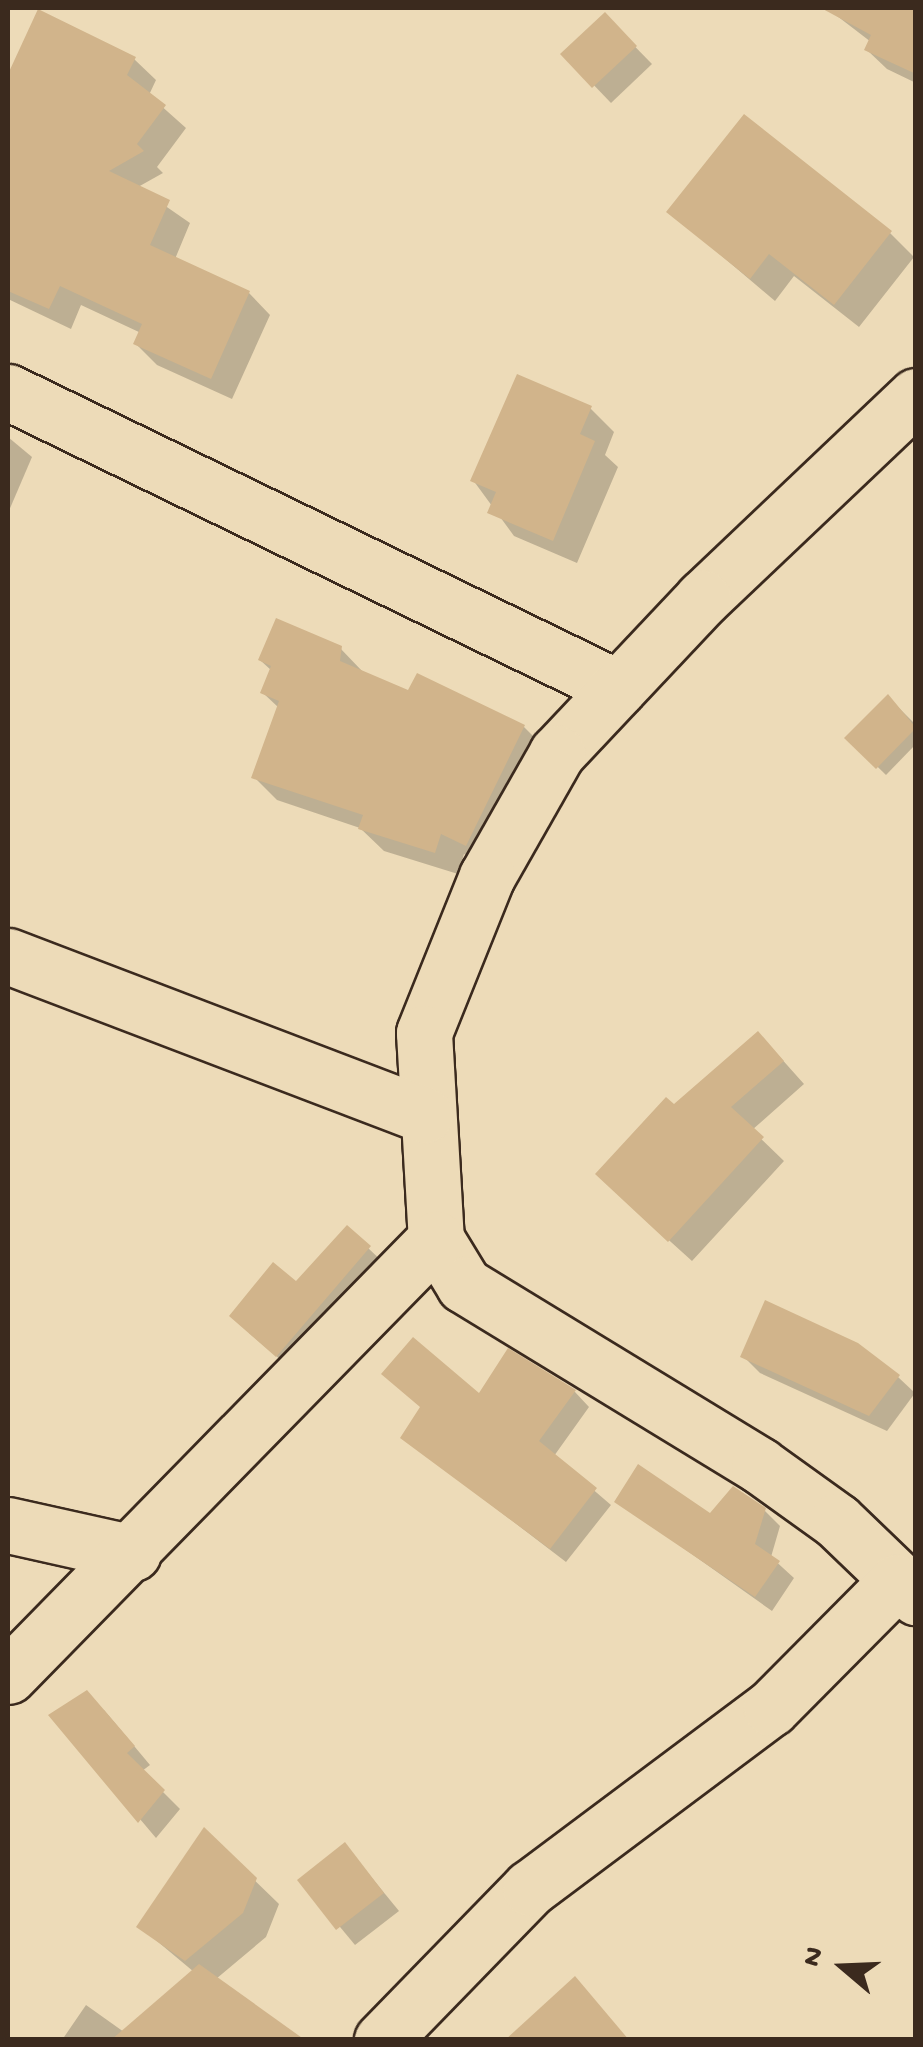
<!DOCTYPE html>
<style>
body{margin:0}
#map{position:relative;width:923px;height:2047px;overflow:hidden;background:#eddbb8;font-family:"Gochi Hand",sans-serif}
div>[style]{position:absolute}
.shadow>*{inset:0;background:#0003}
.building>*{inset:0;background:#d1b48b}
.roads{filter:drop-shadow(2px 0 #3b2a1e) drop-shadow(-2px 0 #3b2a1e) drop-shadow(0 2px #3b2a1e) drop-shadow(0 -2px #3b2a1e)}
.minor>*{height:55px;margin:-27.5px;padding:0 27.5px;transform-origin:27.5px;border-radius:27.5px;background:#eddbb8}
span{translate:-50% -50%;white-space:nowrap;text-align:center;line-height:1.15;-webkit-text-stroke:10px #eddbb8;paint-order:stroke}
.frame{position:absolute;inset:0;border:10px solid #3b2a1e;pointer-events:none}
.north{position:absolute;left:793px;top:1917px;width:100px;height:100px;-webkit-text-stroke:8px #eddbb8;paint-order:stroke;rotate:289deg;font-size:28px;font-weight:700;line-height:40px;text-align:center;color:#3b2a1e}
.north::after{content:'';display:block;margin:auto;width:35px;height:45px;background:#3b2a1e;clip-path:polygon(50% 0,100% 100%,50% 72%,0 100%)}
</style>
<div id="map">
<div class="shadow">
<i style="clip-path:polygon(916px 8px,916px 83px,887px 69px,867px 50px,871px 42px,828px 9px)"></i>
<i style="clip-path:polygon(39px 12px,134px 59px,156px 80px,149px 95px,186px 128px,157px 167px,163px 173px,138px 187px,190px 223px,175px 259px,249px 293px,270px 315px,232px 399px,157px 365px,136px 344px,141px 333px,81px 305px,71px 329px,8px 299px,8px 152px,23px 118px,8px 103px,8px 79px)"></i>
<i style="clip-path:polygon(605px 16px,652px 64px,611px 103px,564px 54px)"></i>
<i style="clip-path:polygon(670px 212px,890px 233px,914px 257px,859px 327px,794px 276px,775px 301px)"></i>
<i style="clip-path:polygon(590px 408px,614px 432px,605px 455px,618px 467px,577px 563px,514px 536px,473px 480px)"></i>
<i style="clip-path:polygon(8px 437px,32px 457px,8px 513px)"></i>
<i style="clip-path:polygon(340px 648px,363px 672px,409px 693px,418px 676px,524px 727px,547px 750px,489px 867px,464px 854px,458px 874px,384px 851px,360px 828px,277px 800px,254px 777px,279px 708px,262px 692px,272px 671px,260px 660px)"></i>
<i style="clip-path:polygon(888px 697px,916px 725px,916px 744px,886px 775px,848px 738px)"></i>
<i style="clip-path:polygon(779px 1056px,804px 1084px,752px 1130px,784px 1161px,692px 1261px,620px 1196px,674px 1108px)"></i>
<i style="clip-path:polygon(348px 1229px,386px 1265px,295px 1372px,249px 1333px)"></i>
<i style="clip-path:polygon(743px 1356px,898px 1377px,915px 1393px,887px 1431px,760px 1373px)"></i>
<i style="clip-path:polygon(575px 1392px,589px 1407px,554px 1456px,611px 1505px,566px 1562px,404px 1438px,479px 1397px)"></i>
<i style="clip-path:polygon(617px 1501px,711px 1517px,764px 1510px,780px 1526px,771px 1557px,794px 1578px,772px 1611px)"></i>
<i style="clip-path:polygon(104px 1710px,150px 1765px,142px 1771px,180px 1809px,156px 1838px,52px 1715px)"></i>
<i style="clip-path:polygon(204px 1831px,279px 1904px,266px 1937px,216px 1979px,271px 2040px,62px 2040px,86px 2005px,124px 2032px,194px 1972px,139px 1926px)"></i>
<i style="clip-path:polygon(345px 1845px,399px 1911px,355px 1945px,301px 1880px)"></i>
</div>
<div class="building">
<i style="clip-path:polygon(821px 8px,916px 8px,916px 74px,864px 50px,871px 35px)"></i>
<i style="clip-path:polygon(38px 9px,136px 57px,127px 75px,166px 105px,137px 144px,144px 151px,109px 171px,170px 200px,150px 245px,250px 291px,211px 379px,133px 344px,142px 324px,60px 286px,49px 309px,8px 291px,8px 74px)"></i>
<i style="clip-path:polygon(605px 12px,637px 46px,592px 88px,560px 54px)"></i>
<i style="clip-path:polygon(744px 114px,892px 231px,834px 305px,769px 254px,750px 279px,666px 212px)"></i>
<i style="clip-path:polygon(517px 374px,592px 406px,580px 434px,595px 441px,553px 541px,487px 513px,496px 492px,470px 481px)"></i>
<i style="clip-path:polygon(276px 618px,342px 646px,340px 661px,408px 690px,417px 673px,525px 725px,466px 846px,441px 834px,435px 853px,358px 829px,363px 815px,251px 778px,279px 701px,260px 693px,271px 666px,258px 660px)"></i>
<i style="clip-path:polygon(888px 694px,916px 728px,876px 769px,844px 738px)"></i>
<i style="clip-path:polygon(758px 1031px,784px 1061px,731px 1107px,764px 1137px,668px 1242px,595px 1174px,666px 1097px,674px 1104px)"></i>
<i style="clip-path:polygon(347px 1225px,371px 1246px,276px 1357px,229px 1316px,273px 1262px,296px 1281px)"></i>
<i style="clip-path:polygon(765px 1300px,858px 1343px,900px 1375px,869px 1416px,740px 1357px)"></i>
<i style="clip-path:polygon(413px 1337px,479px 1393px,508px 1348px,576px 1390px,539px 1441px,597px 1488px,550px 1549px,400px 1438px,420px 1407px,381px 1374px)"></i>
<i style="clip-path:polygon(638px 1464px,710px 1513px,733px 1486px,766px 1508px,755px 1544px,780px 1561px,755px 1597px,614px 1502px)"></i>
<i style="clip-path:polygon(87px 1690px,135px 1746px,127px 1753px,165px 1790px,138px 1823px,48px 1715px)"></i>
<i style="clip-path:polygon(204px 1827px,257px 1878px,243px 1913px,185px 1961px,136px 1927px)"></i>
<i style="clip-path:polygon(345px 1842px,384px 1893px,336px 1930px,297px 1880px)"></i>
<i style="clip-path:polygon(199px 1964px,305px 2040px,111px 2040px)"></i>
<i style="clip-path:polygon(575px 1976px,629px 2040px,505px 2040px)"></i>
</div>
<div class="roads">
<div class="minor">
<i style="left:8px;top:392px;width:678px;rotate:25.88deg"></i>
<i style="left:916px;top:396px;width:294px;rotate:136.5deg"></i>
<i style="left:703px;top:598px;width:213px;rotate:133.3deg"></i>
<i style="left:557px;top:753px;width:142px;rotate:119.6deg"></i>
<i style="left:487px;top:876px;width:169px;rotate:111.9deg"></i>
<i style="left:424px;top:1033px;width:206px;rotate:86.7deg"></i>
<i style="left:436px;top:1239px;width:54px;rotate:58.7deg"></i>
<i style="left:464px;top:1285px;width:346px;rotate:31.4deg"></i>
<i style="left:759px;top:1465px;width:96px;rotate:35.7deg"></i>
<i style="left:837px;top:1521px;width:110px;rotate:43.9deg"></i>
<i style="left:8px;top:956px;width:446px;rotate:20.9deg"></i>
<i style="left:8px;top:1525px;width:128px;rotate:12.6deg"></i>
<i style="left:8px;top:1676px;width:612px;rotate:-45.6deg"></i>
<i style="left:382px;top:2040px;width:212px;rotate:-45.8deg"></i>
<i style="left:530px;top:1888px;width:301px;rotate:-36.8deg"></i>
<i style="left:771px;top:1708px;width:177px;rotate:-45.2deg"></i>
</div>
</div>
<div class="frame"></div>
<div class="north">N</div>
</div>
